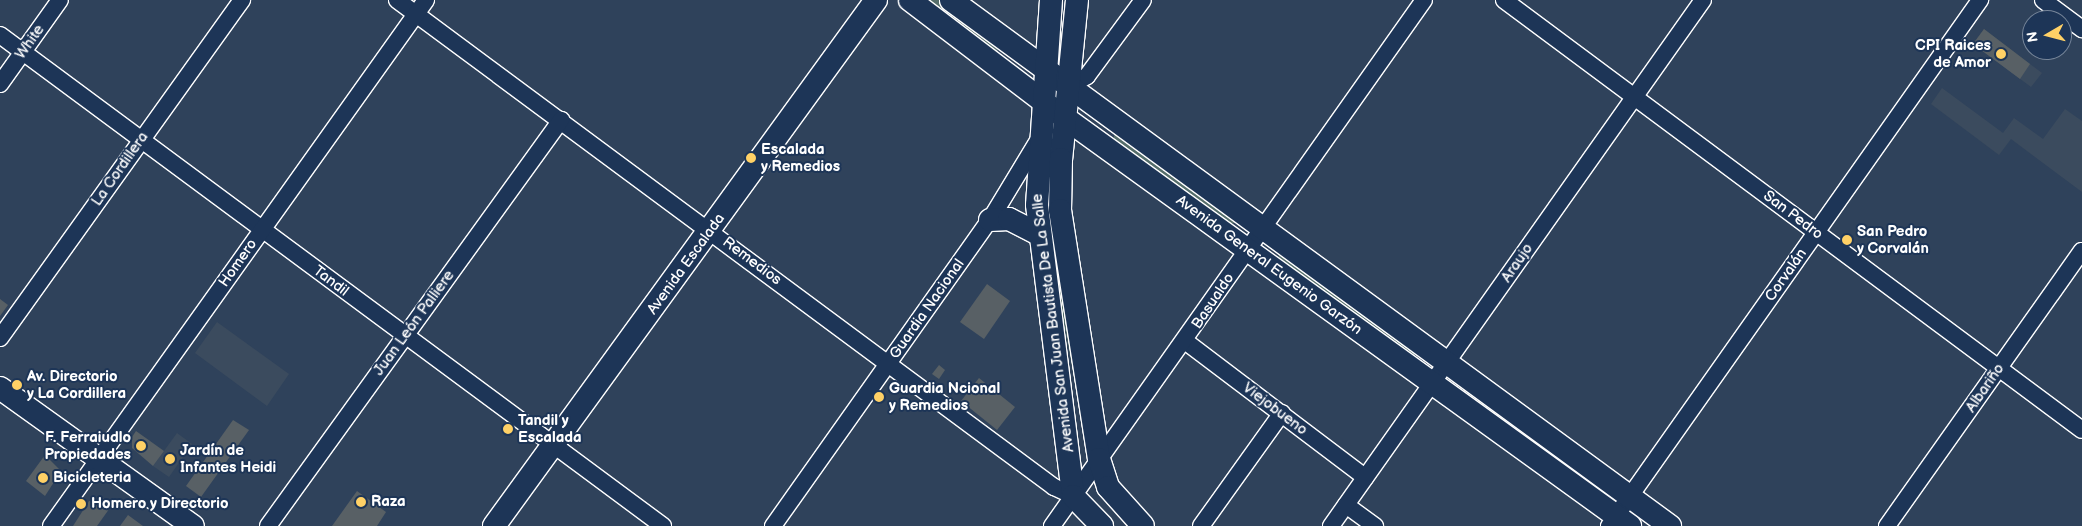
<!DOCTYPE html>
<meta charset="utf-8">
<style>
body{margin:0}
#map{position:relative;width:2082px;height:526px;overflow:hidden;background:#2f425b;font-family:"Balsamiq Sans",sans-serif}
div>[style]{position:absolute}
.built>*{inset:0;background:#3b4b5e}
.green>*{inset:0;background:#556e6b}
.building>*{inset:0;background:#586065}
.roads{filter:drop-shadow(1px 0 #fff) drop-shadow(-1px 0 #fff) drop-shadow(0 1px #fff) drop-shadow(0 -1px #fff)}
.street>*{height:16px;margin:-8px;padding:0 8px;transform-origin:8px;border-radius:8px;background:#1d3557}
.secondary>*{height:22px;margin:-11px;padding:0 11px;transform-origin:11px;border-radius:11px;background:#1d3557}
.dots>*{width:14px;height:14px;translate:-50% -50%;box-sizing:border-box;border:2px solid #1d3557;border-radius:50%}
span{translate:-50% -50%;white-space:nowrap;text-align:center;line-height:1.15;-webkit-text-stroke:4px #1d3557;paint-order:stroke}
.street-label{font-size:15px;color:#fff}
.poi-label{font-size:15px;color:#fff;font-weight:700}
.right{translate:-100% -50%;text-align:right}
.left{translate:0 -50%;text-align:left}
.north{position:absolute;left:2022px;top:10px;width:50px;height:50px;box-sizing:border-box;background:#1d3557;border:1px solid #77869a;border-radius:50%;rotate:262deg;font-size:14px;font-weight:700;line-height:20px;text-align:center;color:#fff}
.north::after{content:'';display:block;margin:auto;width:18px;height:22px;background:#ffd166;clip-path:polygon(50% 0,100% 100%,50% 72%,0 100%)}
</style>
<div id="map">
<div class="built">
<i style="clip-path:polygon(1984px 29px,2042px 73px,2031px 87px,1973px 44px)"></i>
<i style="clip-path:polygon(1942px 88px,2003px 133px,2014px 118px,2043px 139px,2065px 109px,2082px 121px,2082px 192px,2011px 139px,1999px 155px,1931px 104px)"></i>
<i style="clip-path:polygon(217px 322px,289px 374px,267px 406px,195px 353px)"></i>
<i style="clip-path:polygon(177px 433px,192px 444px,169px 477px,153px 466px)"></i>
</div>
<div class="green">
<i style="clip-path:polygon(919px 0,941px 0,998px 50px,996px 52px)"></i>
<i style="clip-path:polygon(1115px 133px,1235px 221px,1234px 223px,1228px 225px,1113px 140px)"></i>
<i style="clip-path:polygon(1047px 202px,1085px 415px,1081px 417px,1043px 205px)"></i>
<i style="clip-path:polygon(1279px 253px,1416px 354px,1415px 356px,1278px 262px)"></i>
<i style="clip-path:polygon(1464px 388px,1602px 489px,1600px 491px,1462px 392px)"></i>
</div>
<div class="building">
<i style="clip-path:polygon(1984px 29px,2030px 64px,2020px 79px,1973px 44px)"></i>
<i style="clip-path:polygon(987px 284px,1010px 301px,984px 339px,960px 322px)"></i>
<i style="clip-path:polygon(0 299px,8px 305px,0 316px)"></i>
<i style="clip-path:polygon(939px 365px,945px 370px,939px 379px,932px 374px)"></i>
<i style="clip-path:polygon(979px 378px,1015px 407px,997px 430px,961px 401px)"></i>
<i style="clip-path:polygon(233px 420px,249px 430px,201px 497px,186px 486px)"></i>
<i style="clip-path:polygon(136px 431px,164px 451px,153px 466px,132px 448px,132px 437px)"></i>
<i style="clip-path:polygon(45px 455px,61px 471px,45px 496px,26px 481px)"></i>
<i style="clip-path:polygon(357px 491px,386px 512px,377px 526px,332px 526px)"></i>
<i style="clip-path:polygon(103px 498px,112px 505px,97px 526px,73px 526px,89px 501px)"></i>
<i style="clip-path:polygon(128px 515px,143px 526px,120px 526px)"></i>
</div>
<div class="roads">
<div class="street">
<i style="left:397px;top:0;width:818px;rotate:36.55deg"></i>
<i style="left:1054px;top:487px;width:21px;rotate:25deg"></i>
<i style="left:1504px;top:0;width:720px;rotate:36.65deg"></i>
<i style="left:2043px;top:0;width:49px;rotate:36.6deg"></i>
<i style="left:0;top:35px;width:825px;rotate:36.52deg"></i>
<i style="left:0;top:84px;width:103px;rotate:-54.5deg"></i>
<i style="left:1068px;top:87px;width:22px;rotate:-30deg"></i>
<i style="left:1087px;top:76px;width:94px;rotate:-53.6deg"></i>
<i style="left:0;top:338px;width:416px;rotate:-54.4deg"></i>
<i style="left:1185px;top:341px;width:226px;rotate:37.1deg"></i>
<i style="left:1346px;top:505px;width:36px;rotate:36deg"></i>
<i style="left:51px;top:526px;width:646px;rotate:-54.51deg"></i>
<i style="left:268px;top:526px;width:501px;rotate:-54.18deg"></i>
<i style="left:773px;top:526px;width:375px;rotate:-54.7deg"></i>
<i style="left:990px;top:220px;width:95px;rotate:-58.8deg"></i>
<i style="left:1052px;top:526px;width:644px;rotate:-54.73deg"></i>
<i style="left:1201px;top:526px;width:139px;rotate:-54.4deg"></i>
<i style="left:1331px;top:526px;width:644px;rotate:-54.73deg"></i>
<i style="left:1609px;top:526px;width:644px;rotate:-54.8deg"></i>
<i style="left:1887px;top:526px;width:337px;rotate:-54.7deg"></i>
</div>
<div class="secondary">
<i style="left:910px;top:0;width:195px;rotate:37.3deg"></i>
<i style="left:1065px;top:118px;width:697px;rotate:35.83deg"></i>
<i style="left:951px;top:0;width:891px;rotate:36.19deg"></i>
<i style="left:1051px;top:0;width:205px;rotate:93.9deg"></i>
<i style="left:1037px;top:205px;width:293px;rotate:82.9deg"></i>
<i style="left:1073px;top:496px;width:42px;rotate:46deg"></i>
<i style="left:1077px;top:0;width:160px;rotate:95.7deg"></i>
<i style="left:1061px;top:159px;width:51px;rotate:91.1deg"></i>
<i style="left:1060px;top:210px;width:252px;rotate:81.1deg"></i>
<i style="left:1099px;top:459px;width:29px;rotate:72deg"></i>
<i style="left:1108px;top:487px;width:52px;rotate:48.1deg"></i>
<i style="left:990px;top:220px;width:19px;rotate:-3deg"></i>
<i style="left:1009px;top:219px;width:35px;rotate:27deg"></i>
<i style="left:0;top:388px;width:237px;rotate:35.6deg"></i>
<i style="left:494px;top:526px;width:650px;rotate:-54.01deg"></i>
</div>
</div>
<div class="dots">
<i style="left:2001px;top:54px;background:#ffd166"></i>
<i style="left:751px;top:158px;background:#ffd166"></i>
<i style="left:1847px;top:240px;background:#ffd166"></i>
<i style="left:17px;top:385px;background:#ffd166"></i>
<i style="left:879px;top:397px;background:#ffd166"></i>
<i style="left:508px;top:429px;background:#ffd166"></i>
<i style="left:141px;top:446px;background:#ffd166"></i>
<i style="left:170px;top:459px;background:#ffd166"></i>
<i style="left:43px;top:478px;background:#ffd166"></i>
<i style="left:361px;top:502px;background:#ffd166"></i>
<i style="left:81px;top:504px;background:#ffd166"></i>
</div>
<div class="street-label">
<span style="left:30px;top:42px;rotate:-55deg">White</span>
<span style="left:120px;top:169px;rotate:-55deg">La Cordillera</span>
<span style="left:1793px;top:215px;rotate:37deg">San Pedro</span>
<span style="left:752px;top:261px;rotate:37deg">Remedios</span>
<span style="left:238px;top:263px;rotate:-55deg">Homero</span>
<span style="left:1517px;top:263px;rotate:-55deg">Araujo</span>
<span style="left:686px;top:264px;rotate:-54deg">Avenida Escalada</span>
<span style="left:1269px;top:265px;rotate:36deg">Avenida General Eugenio Garzón</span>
<span style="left:1786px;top:275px;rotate:-55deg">Corvalán</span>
<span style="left:331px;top:281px;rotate:37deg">Tandil</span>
<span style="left:1213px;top:301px;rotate:-56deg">Basualdo</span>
<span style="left:927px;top:309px;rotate:-55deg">Guardia Nacional</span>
<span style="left:414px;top:323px;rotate:-54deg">Juan León Palliere</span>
<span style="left:1053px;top:323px;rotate:-97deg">Avenida San Juan Bautista De La Salle</span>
<span style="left:1985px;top:388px;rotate:-55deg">Albariño</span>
<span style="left:1275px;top:409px;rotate:37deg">Viejobueno</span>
</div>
<div class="poi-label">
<span class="right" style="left:1991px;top:54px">CPI Raices<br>de Amor</span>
<span class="left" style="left:761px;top:158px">Escalada<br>y Remedios</span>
<span class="left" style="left:1857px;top:240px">San Pedro<br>y Corvalán</span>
<span class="left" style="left:27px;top:385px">Av. Directorio<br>y La Cordillera</span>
<span class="left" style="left:889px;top:397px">Guardia Ncional<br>y Remedios</span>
<span class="left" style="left:518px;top:429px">Tandil y<br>Escalada</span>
<span class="right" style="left:131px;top:446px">F. Ferraiudlo<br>Propiedades</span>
<span class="left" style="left:180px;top:459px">Jardín de<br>Infantes Heidi</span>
<span class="left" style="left:53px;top:478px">Bicicleteria</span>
<span class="left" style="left:371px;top:502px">Raza</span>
<span class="left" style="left:91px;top:504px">Homero y Directorio</span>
</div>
<div class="north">N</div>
</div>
